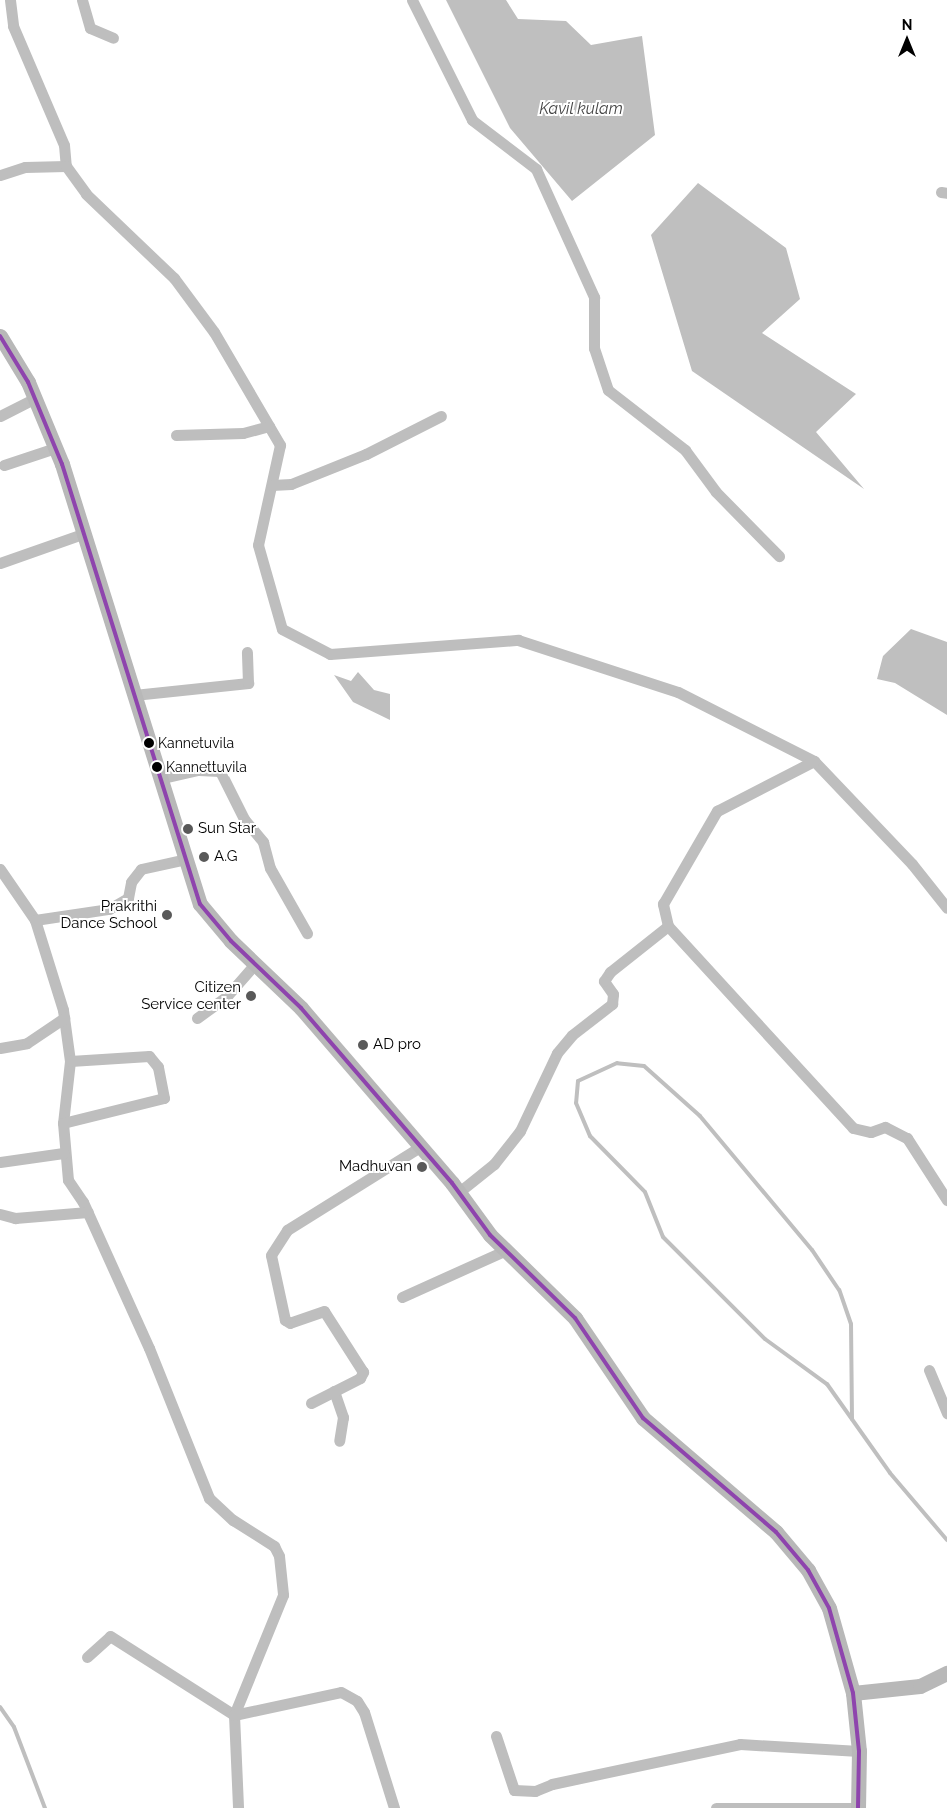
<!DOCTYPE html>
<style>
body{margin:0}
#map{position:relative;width:947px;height:1808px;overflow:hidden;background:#fff;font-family:Raleway,sans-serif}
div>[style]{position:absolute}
.water>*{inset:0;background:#bfbfbf}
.stream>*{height:4px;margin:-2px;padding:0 2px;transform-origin:2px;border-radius:2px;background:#bfbfbf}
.street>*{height:11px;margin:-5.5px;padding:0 5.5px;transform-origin:5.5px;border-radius:5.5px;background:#bebebe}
.secondary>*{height:15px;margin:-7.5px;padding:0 7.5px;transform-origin:7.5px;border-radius:7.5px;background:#b8b8b8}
.bus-1>*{height:4px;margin:-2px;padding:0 2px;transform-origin:2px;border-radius:2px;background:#8e44ad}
.dots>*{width:14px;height:14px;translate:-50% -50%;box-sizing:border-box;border:2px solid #fff;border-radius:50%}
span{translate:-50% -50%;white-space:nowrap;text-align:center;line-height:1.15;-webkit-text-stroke:4px #fff;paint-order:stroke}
.bus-label{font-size:14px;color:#000}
.left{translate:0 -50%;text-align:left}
.poi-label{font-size:15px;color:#000}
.right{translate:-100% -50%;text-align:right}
.water-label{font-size:16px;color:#444;font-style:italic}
.north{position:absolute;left:882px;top:15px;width:50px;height:50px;-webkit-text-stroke:4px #fff;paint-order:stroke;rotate:0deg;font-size:14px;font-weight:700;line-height:20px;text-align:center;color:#000}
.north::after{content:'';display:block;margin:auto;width:18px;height:22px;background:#000;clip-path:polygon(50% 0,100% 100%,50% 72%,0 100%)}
</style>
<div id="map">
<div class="water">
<i style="clip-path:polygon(446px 0,506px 0,518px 19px,566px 21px,591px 45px,642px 36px,655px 135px,572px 201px,510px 128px)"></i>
<i style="clip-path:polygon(698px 183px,786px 248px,800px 299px,762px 333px,856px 394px,816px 432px,864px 489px,692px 371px,651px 235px)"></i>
<i style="clip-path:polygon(911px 629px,947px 642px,947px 715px,895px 683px,877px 679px,883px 656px)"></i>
<i style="clip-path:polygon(358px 672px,374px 690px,390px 694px,390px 720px,353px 702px,334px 675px,351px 681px)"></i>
</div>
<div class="stream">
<i style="left:852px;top:1419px;width:95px;rotate:-90.6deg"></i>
<i style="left:851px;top:1324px;width:36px;rotate:-109deg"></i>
<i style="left:839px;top:1290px;width:48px;rotate:-124deg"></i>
<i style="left:812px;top:1250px;width:175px;rotate:-129.9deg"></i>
<i style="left:700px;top:1116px;width:75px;rotate:-138.2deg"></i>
<i style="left:644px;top:1066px;width:27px;rotate:-174deg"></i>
<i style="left:617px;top:1063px;width:43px;rotate:155.2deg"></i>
<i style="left:578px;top:1081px;width:22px;rotate:95deg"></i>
<i style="left:576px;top:1103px;width:36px;rotate:67deg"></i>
<i style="left:590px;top:1136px;width:78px;rotate:45.5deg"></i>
<i style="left:645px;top:1192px;width:48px;rotate:68.2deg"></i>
<i style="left:663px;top:1237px;width:144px;rotate:45deg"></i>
<i style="left:765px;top:1339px;width:77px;rotate:36deg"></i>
<i style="left:827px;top:1384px;width:109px;rotate:54.7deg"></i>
<i style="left:890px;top:1473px;width:88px;rotate:49.6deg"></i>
<i style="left:0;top:1707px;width:24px;rotate:55deg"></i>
<i style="left:14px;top:1727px;width:87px;rotate:69.1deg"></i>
</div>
<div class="street">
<i style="left:10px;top:0;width:26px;rotate:83deg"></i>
<i style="left:13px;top:26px;width:129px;rotate:66.8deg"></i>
<i style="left:64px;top:145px;width:21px;rotate:85deg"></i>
<i style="left:82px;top:0;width:29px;rotate:74deg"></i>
<i style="left:90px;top:28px;width:25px;rotate:23deg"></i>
<i style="left:412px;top:0;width:134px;rotate:63.4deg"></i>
<i style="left:472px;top:120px;width:81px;rotate:37.4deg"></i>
<i style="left:536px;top:169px;width:141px;rotate:65.6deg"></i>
<i style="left:594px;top:297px;width:51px;rotate:90deg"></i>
<i style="left:594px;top:348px;width:44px;rotate:71.6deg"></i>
<i style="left:608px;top:390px;width:98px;rotate:37.9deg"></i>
<i style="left:685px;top:450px;width:52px;rotate:53.6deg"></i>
<i style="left:716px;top:492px;width:90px;rotate:45.5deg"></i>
<i style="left:0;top:175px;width:26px;rotate:-18deg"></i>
<i style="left:25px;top:167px;width:41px;rotate:-1.4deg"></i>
<i style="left:66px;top:166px;width:34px;rotate:54deg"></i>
<i style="left:86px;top:194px;width:122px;rotate:43.7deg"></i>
<i style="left:174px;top:278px;width:67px;rotate:53.5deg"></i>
<i style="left:214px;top:332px;width:131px;rotate:59.7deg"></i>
<i style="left:280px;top:445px;width:102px;rotate:102.4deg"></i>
<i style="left:258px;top:545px;width:87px;rotate:74.1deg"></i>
<i style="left:282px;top:629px;width:54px;rotate:27.5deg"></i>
<i style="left:330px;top:654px;width:189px;rotate:-4.3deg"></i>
<i style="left:518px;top:640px;width:168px;rotate:18deg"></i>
<i style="left:678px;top:692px;width:153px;rotate:26.9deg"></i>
<i style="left:814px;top:761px;width:142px;rotate:46.4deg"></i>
<i style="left:912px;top:864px;width:56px;rotate:51.5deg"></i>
<i style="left:941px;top:192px;width:6px;rotate:9deg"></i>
<i style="left:0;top:416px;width:39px;rotate:-27deg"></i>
<i style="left:176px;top:435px;width:67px;rotate:-1.7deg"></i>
<i style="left:243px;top:433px;width:27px;rotate:-15deg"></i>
<i style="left:4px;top:465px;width:54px;rotate:-18.4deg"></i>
<i style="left:272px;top:485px;width:19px;rotate:-3deg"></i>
<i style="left:291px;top:484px;width:81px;rotate:-21.8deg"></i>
<i style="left:366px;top:454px;width:84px;rotate:-26.9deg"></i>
<i style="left:0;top:563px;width:90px;rotate:-19.4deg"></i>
<i style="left:134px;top:695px;width:115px;rotate:-6deg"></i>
<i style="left:248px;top:683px;width:31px;rotate:-92deg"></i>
<i style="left:163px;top:778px;width:37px;rotate:-13deg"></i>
<i style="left:199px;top:770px;width:21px;rotate:3deg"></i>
<i style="left:220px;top:771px;width:54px;rotate:63.4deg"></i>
<i style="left:244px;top:819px;width:30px;rotate:50deg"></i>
<i style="left:263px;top:842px;width:27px;rotate:75deg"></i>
<i style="left:270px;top:868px;width:75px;rotate:60.4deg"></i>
<i style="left:0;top:869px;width:62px;rotate:55.5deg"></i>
<i style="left:35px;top:920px;width:94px;rotate:72.7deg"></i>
<i style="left:63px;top:1010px;width:51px;rotate:82.2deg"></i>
<i style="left:70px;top:1061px;width:62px;rotate:96.4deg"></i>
<i style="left:63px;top:1123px;width:57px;rotate:85deg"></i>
<i style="left:68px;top:1180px;width:27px;rotate:56deg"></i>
<i style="left:83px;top:1202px;width:160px;rotate:65.7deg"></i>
<i style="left:149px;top:1348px;width:162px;rotate:68.2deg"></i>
<i style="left:209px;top:1498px;width:33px;rotate:43deg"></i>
<i style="left:233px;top:1520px;width:49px;rotate:32.4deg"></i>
<i style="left:274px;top:1546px;width:11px;rotate:63deg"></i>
<i style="left:279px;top:1556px;width:39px;rotate:84deg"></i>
<i style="left:283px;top:1595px;width:130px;rotate:112.2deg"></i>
<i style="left:234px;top:1715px;width:93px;rotate:87.5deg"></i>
<i style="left:35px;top:920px;width:75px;rotate:-8.5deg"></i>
<i style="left:109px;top:909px;width:22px;rotate:-30deg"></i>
<i style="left:128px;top:898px;width:16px;rotate:-79deg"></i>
<i style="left:131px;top:882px;width:16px;rotate:-52deg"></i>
<i style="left:141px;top:869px;width:47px;rotate:-12.3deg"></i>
<i style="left:668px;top:926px;width:274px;rotate:47.5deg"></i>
<i style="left:853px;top:1128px;width:18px;rotate:13deg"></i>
<i style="left:871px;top:1132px;width:15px;rotate:-20deg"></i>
<i style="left:885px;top:1127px;width:25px;rotate:27deg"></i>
<i style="left:907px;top:1138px;width:74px;rotate:57.2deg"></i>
<i style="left:197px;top:1018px;width:37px;rotate:-36deg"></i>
<i style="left:227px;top:996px;width:43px;rotate:-48.8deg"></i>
<i style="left:0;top:1048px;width:27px;rotate:-10deg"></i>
<i style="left:27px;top:1043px;width:45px;rotate:-34deg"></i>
<i style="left:63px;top:1123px;width:104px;rotate:-13.9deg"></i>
<i style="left:164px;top:1098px;width:32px;rotate:-101deg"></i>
<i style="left:158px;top:1067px;width:14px;rotate:-129deg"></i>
<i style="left:149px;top:1056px;width:79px;rotate:176.4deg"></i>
<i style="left:0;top:1162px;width:64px;rotate:-8.1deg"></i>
<i style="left:459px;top:1192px;width:45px;rotate:-38.7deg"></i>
<i style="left:494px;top:1164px;width:42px;rotate:-51.8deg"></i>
<i style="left:520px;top:1131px;width:86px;rotate:-64.6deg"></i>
<i style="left:557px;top:1053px;width:23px;rotate:-50deg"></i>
<i style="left:572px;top:1035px;width:51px;rotate:-37.8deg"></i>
<i style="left:612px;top:1004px;width:10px;rotate:-84deg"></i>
<i style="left:613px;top:994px;width:16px;rotate:-125deg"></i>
<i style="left:604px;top:981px;width:11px;rotate:-56deg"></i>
<i style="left:610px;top:972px;width:74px;rotate:-38.4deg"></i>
<i style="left:668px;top:926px;width:23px;rotate:-103deg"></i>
<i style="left:663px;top:904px;width:108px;rotate:-59.9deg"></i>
<i style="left:717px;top:811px;width:109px;rotate:-27.3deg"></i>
<i style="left:0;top:1214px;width:16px;rotate:15deg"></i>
<i style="left:15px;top:1218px;width:73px;rotate:-4.7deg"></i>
<i style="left:402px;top:1297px;width:112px;rotate:-24.3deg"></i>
<i style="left:929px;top:1370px;width:47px;rotate:67.3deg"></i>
<i style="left:334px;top:1391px;width:28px;rotate:71deg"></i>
<i style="left:343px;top:1417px;width:24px;rotate:99deg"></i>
<i style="left:311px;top:1403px;width:55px;rotate:-27deg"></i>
<i style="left:360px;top:1378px;width:7px;rotate:-63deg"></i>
<i style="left:363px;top:1372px;width:72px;rotate:-122.6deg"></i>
<i style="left:324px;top:1311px;width:36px;rotate:161deg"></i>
<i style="left:290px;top:1323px;width:6px;rotate:-149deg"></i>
<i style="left:285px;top:1320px;width:66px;rotate:-102.2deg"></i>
<i style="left:271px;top:1255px;width:30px;rotate:-57deg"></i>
<i style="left:287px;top:1230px;width:157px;rotate:-32deg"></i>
<i style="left:87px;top:1657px;width:31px;rotate:-42deg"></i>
<i style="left:110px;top:1636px;width:147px;rotate:32.5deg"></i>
<i style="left:234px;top:1715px;width:109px;rotate:-12.1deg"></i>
<i style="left:341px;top:1692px;width:18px;rotate:29deg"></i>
<i style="left:357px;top:1701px;width:13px;rotate:58deg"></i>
<i style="left:364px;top:1712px;width:101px;rotate:72.6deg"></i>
<i style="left:496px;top:1736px;width:57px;rotate:71.6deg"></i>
<i style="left:514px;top:1790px;width:21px;rotate:3deg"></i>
<i style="left:535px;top:1791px;width:18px;rotate:-22deg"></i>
<i style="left:552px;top:1784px;width:192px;rotate:-12deg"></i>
<i style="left:740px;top:1744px;width:119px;rotate:3.4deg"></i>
<i style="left:716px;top:1808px;width:142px"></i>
</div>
<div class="secondary">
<i style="left:0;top:336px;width:54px;rotate:58.7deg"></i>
<i style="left:28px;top:382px;width:89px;rotate:67.5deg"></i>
<i style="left:62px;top:464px;width:461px;rotate:72.6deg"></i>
<i style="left:200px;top:904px;width:48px;rotate:50deg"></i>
<i style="left:231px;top:941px;width:97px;rotate:43.7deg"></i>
<i style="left:301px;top:1008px;width:231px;rotate:49.2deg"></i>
<i style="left:452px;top:1183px;width:64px;rotate:53.8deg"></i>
<i style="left:490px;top:1235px;width:119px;rotate:44.3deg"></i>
<i style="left:575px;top:1318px;width:121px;rotate:55.8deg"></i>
<i style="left:643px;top:1418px;width:175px;rotate:40.6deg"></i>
<i style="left:776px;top:1532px;width:50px;rotate:49.9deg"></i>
<i style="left:808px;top:1570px;width:43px;rotate:61.1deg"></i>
<i style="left:829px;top:1608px;width:88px;rotate:74.2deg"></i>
<i style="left:853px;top:1693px;width:58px;rotate:84.1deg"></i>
<i style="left:859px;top:1751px;width:57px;rotate:91deg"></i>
<i style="left:853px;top:1693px;width:67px;rotate:-6deg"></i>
<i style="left:920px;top:1686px;width:30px;rotate:-26deg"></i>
</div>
<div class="bus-1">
<i style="left:0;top:336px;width:54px;rotate:58.7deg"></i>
<i style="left:28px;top:382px;width:89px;rotate:67.5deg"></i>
<i style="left:62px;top:464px;width:461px;rotate:72.6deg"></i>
<i style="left:200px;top:904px;width:48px;rotate:50deg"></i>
<i style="left:231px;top:941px;width:97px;rotate:43.7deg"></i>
<i style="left:301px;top:1008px;width:231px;rotate:49.2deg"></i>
<i style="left:452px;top:1183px;width:64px;rotate:53.8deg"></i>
<i style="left:490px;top:1235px;width:119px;rotate:44.3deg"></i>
<i style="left:575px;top:1318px;width:121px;rotate:55.8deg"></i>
<i style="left:643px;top:1418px;width:175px;rotate:40.6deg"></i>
<i style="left:776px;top:1532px;width:50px;rotate:49.9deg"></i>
<i style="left:808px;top:1570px;width:43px;rotate:61.1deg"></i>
<i style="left:829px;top:1608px;width:88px;rotate:74.2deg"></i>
<i style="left:853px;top:1693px;width:58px;rotate:84.1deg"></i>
<i style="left:859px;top:1751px;width:57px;rotate:91deg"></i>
</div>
<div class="dots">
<i style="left:149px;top:743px;background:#000"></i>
<i style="left:157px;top:767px;background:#000"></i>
<i style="left:188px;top:829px;background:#595959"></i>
<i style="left:204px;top:857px;background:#595959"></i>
<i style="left:167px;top:915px;background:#595959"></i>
<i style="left:251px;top:996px;background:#595959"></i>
<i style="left:363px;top:1045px;background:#595959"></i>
<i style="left:422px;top:1167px;background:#595959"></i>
</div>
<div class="bus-label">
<span class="left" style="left:158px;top:743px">Kannetuvila</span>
<span class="left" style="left:166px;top:767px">Kannettuvila</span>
</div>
<div class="poi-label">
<span class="left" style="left:198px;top:829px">Sun Star</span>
<span class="left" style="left:214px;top:857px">A.G</span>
<span class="right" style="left:157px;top:915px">Prakrithi<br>Dance School</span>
<span class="right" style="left:241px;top:996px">Citizen<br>Service center</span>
<span class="left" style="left:373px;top:1045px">AD pro</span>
<span class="right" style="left:412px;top:1167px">Madhuvan</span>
</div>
<div class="water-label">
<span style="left:581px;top:109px">Kavil kulam</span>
</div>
<div class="north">N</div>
</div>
